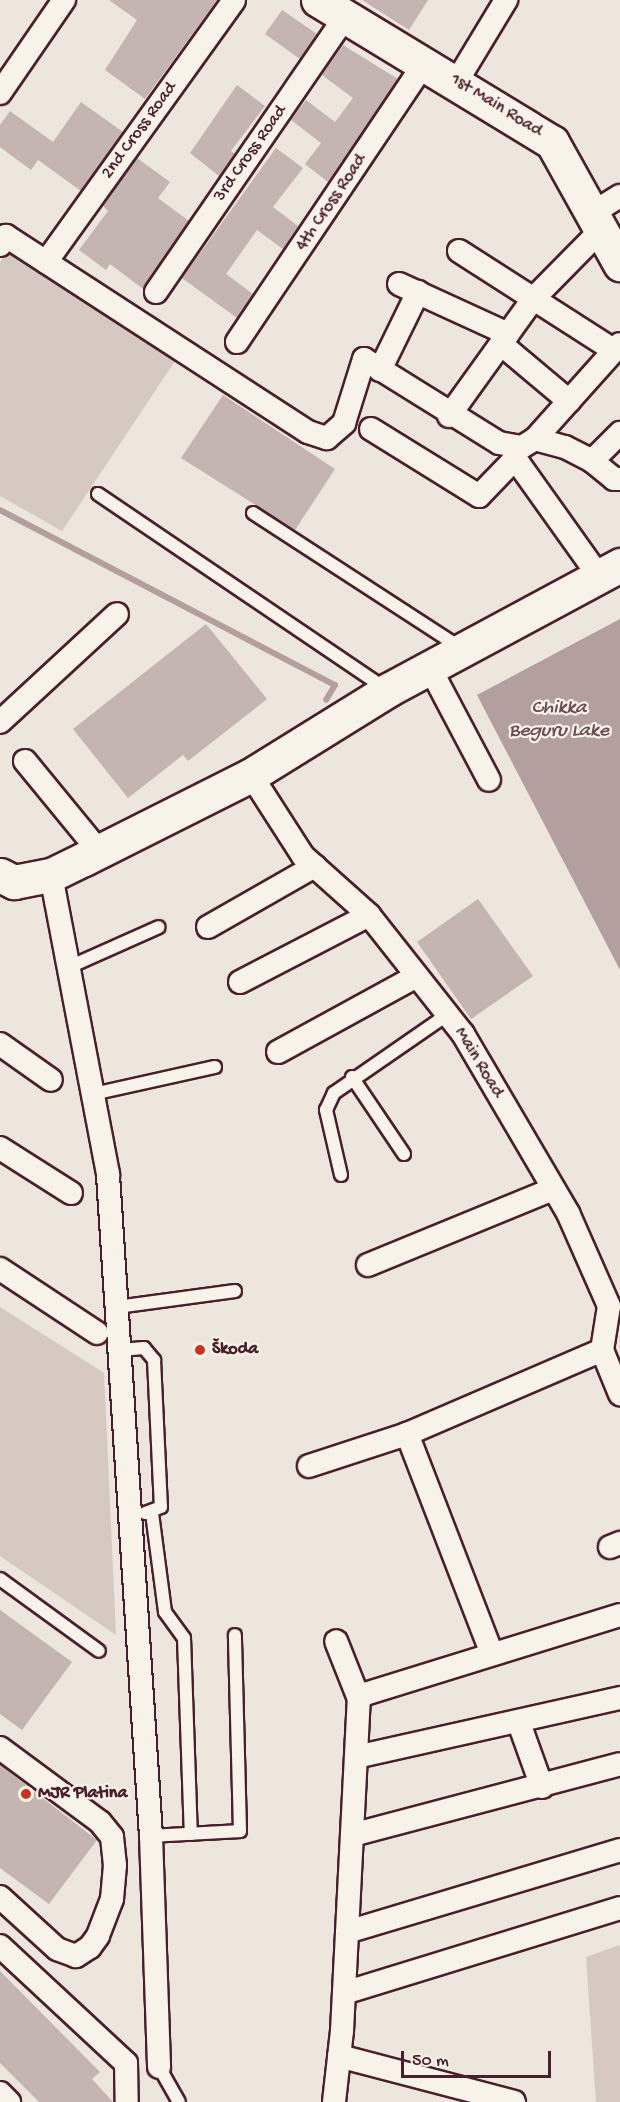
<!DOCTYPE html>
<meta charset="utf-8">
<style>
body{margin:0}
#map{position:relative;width:620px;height:2102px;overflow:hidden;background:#ece6dd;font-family:"Gochi Hand",sans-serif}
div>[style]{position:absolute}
.green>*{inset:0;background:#d5c9c2}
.water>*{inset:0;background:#b39f9d}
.stream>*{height:6px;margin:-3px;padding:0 3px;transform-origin:3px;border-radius:3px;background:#b39f9d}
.building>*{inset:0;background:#c4b5b0}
.roads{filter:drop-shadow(2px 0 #4a1f2b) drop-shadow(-2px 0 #4a1f2b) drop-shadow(0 2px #4a1f2b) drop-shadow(0 -2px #4a1f2b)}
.lane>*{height:12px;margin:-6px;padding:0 6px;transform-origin:6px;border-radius:6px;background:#f7f3e8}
.street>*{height:22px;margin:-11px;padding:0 11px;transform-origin:11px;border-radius:11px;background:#f7f3e8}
.secondary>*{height:33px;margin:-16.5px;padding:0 16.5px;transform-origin:16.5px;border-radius:16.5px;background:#f7f3e8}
.dots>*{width:16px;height:16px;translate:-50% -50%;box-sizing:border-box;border:3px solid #f7f3e8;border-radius:50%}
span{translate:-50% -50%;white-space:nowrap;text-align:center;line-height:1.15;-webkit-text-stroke:4.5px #f7f3e8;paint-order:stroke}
.street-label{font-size:18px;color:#4a1f2b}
.poi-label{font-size:18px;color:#4a1f2b;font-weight:700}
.left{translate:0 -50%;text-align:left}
.water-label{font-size:20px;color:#6f4c53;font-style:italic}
.scale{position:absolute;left:401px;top:2051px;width:150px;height:27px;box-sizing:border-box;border:3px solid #4a1f2b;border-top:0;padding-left:8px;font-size:18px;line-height:21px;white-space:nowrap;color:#4a1f2b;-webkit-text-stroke:4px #f7f3e8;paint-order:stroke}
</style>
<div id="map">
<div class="green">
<i style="clip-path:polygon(7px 250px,177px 358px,62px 531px,0 496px,0 263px)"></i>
<i style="clip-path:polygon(0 1307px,104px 1373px,116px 1635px,0 1556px)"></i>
<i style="clip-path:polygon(620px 1945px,620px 2102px,596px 2102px,586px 1957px)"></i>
</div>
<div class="water">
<i style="clip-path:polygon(620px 619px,620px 970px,477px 695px)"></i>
</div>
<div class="stream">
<i style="left:0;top:510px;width:378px;rotate:27.6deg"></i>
<i style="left:335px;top:685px;width:17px;rotate:121deg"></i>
</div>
<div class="building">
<i style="clip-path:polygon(109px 0,217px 0,145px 99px,105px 70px,137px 20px)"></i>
<i style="clip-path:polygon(362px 0,428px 0,409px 30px)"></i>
<i style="clip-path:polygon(282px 10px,317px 34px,300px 59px,265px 34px)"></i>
<i style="clip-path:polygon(343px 45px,398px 79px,328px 182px,305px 164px,321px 143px,291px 120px,306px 100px,335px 122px,353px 98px,322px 75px)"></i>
<i style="clip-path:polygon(237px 85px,265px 106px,231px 151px,235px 154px,219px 176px,190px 153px)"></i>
<i style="clip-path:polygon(81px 102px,123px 132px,81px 191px,38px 160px,31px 170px,0 147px,0 125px,10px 111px,53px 142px)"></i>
<i style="clip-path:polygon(276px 148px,303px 168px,273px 207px,298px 226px,283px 249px,257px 230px,226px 274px,253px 294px,237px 318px,182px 278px)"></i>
<i style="clip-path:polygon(137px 158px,170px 182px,158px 198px,189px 221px,143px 289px,110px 264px,106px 270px,79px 250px,108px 211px,103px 206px)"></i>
<i style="clip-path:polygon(223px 395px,335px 469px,295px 530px,181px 458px)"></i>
<i style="clip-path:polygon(206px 624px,267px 699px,188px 761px,183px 755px,128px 798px,73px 729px)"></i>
<i style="clip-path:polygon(478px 899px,533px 976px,471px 1019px,417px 942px)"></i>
<i style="clip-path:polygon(0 1610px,72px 1662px,22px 1730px,0 1714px)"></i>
<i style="clip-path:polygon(0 1765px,97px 1840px,49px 1904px,0 1868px)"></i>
<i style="clip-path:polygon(0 1971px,100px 2072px,92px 2079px,113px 2102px,39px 2102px,0 2063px)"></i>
</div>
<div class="roads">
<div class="lane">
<i style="left:98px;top:494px;width:346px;rotate:34.1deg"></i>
<i style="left:253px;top:513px;width:246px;rotate:33deg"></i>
<i style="left:69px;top:967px;width:98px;rotate:-24deg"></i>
<i style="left:352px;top:1077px;width:93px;rotate:56deg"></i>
<i style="left:93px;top:1094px;width:125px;rotate:-12.5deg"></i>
<i style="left:341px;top:1175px;width:67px;rotate:-103deg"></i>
<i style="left:326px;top:1110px;width:19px;rotate:-65deg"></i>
<i style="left:334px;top:1093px;width:139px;rotate:-34.7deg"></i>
<i style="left:117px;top:1307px;width:119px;rotate:-7.7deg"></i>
<i style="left:120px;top:1350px;width:24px;rotate:-5deg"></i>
<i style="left:144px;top:1348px;width:16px;rotate:50deg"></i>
<i style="left:154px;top:1360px;width:147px;rotate:87.3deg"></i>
<i style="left:161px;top:1507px;width:17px;rotate:159deg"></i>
<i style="left:152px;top:1513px;width:100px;rotate:82.5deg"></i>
<i style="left:165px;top:1612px;width:32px;rotate:54deg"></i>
<i style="left:184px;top:1638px;width:196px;rotate:88deg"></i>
<i style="left:0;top:1579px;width:122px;rotate:36deg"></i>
<i style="left:151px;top:1836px;width:89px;rotate:-3.2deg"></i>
<i style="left:240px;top:1831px;width:196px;rotate:-91.5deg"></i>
<i style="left:159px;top:2067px;width:40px;rotate:60.3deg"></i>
</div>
<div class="street">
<i style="left:457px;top:81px;width:95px;rotate:-58.8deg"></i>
<i style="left:0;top:93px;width:113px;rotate:-55.5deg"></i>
<i style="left:591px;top:214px;width:34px;rotate:-32deg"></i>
<i style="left:0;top:245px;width:11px;rotate:-56deg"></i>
<i style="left:6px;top:236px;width:360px;rotate:33deg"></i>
<i style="left:308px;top:432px;width:20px;rotate:18deg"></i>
<i style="left:327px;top:438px;width:23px;rotate:-41deg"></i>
<i style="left:344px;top:423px;width:67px;rotate:-72.6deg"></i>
<i style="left:364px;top:359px;width:159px;rotate:31.9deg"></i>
<i style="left:499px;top:443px;width:23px;rotate:10deg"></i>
<i style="left:522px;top:447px;width:15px;rotate:-32deg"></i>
<i style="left:535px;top:439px;width:31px;rotate:15deg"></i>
<i style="left:565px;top:447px;width:30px;rotate:27deg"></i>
<i style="left:592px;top:461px;width:28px;rotate:39deg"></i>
<i style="left:614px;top:479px;width:6px"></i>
<i style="left:459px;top:251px;width:183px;rotate:32.7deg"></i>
<i style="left:46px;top:262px;width:322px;rotate:-54.3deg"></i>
<i style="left:399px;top:284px;width:120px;rotate:24.6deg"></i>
<i style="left:156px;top:292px;width:335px;rotate:-55.5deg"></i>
<i style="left:237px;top:342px;width:337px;rotate:-56.1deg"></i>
<i style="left:501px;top:344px;width:89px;rotate:40deg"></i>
<i style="left:380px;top:370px;width:87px;rotate:-64deg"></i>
<i style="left:449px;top:416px;width:144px;rotate:-54.3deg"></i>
<i style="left:533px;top:299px;width:95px;rotate:-45.4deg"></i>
<i style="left:371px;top:429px;width:127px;rotate:31.8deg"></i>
<i style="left:479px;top:496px;width:46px;rotate:-45.9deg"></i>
<i style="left:511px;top:463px;width:8px;rotate:7deg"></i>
<i style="left:519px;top:464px;width:138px;rotate:54.5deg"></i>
<i style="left:535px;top:439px;width:127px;rotate:-48.2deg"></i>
<i style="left:592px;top:461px;width:40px;rotate:-45deg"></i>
<i style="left:431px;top:670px;width:124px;rotate:62.2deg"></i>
<i style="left:0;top:722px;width:159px;rotate:-42.7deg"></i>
<i style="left:25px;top:761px;width:117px;rotate:50.6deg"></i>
<i style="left:251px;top:775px;width:96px;rotate:57.3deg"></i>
<i style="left:303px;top:856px;width:89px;rotate:41.8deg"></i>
<i style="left:369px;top:915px;width:152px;rotate:51.7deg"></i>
<i style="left:463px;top:1034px;width:208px;rotate:59.6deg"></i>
<i style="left:568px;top:1213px;width:102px;rotate:66.2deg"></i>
<i style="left:609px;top:1306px;width:45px;rotate:99deg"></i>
<i style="left:602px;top:1350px;width:48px;rotate:67.8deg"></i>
<i style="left:51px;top:875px;width:305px;rotate:79.2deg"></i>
<i style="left:108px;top:1175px;width:662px;rotate:86.28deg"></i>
<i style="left:151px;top:1836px;width:231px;rotate:88deg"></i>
<i style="left:208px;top:927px;width:123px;rotate:-29.7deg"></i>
<i style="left:240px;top:982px;width:145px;rotate:-27.4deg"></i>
<i style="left:0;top:1044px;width:62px;rotate:35.2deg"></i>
<i style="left:278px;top:1052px;width:158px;rotate:-28.7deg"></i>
<i style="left:0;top:1148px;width:84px;rotate:32.4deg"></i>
<i style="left:368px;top:1265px;width:198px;rotate:-22.3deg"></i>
<i style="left:0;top:1269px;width:116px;rotate:33.4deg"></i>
<i style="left:309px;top:1466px;width:103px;rotate:-18.1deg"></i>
<i style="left:610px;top:1547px;width:11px;rotate:-22deg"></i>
<i style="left:492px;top:1654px;width:236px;rotate:-111.1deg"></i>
<i style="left:407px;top:1434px;width:212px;rotate:-23.3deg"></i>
<i style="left:359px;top:1699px;width:8px;rotate:-40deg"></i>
<i style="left:365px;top:1694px;width:267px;rotate:-17.2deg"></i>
<i style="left:519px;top:1723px;width:68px;rotate:70.2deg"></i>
<i style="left:0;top:1748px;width:124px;rotate:36.5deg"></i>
<i style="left:100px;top:1822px;width:19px;rotate:51deg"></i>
<i style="left:112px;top:1837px;width:28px;rotate:84deg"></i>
<i style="left:115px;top:1865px;width:34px;rotate:95deg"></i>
<i style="left:112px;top:1899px;width:40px;rotate:111deg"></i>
<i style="left:98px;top:1936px;width:14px;rotate:126deg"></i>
<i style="left:90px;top:1947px;width:17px;rotate:147deg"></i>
<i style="left:76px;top:1956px;width:20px;rotate:-160deg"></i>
<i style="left:57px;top:1949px;width:77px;rotate:-137.6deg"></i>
<i style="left:356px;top:1757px;width:271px;rotate:-12.6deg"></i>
<i style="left:352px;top:1835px;width:277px;rotate:-14.8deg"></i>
<i style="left:347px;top:1932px;width:285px;rotate:-16.7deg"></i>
<i style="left:0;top:1946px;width:172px;rotate:42.9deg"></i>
<i style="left:126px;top:2063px;width:39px;rotate:89deg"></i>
<i style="left:344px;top:1993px;width:289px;rotate:-17.1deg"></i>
<i style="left:339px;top:2056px;width:181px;rotate:14.7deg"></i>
<i style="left:0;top:2093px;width:13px;rotate:45deg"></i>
<i style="left:334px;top:2102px;width:71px;rotate:-83.6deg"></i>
<i style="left:342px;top:2031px;width:332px;rotate:-87.1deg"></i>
<i style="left:359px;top:1699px;width:62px;rotate:-111.6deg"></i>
</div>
<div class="secondary">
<i style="left:318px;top:0;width:274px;rotate:31.3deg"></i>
<i style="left:552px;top:142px;width:140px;rotate:60.9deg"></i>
<i style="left:0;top:875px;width:16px;rotate:27deg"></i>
<i style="left:14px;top:882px;width:38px;rotate:-11deg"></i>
<i style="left:51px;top:875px;width:37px;rotate:-26deg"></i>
<i style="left:84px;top:859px;width:187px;rotate:-26.7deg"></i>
<i style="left:251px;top:775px;width:161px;rotate:-31.8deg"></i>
<i style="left:388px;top:690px;width:264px;rotate:-28.3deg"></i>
</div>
</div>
<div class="dots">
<i style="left:200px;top:1350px;background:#c8321e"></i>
<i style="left:26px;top:1794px;background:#c8321e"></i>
</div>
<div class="street-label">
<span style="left:496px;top:106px;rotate:32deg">1st Main Road</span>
<span style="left:140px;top:131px;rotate:-54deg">2nd Cross Road</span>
<span style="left:251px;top:154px;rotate:-55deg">3rd Cross Road</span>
<span style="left:332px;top:203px;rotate:-56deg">4th Cross Road</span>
<span style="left:478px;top:1063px;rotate:59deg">Main Road</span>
</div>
<div class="poi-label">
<span class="left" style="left:212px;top:1350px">Škoda</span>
<span class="left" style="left:38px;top:1794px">MJR Platina</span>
</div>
<div class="water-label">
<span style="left:559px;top:720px">Chikka<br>Beguru Lake</span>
</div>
<div class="scale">50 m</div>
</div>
